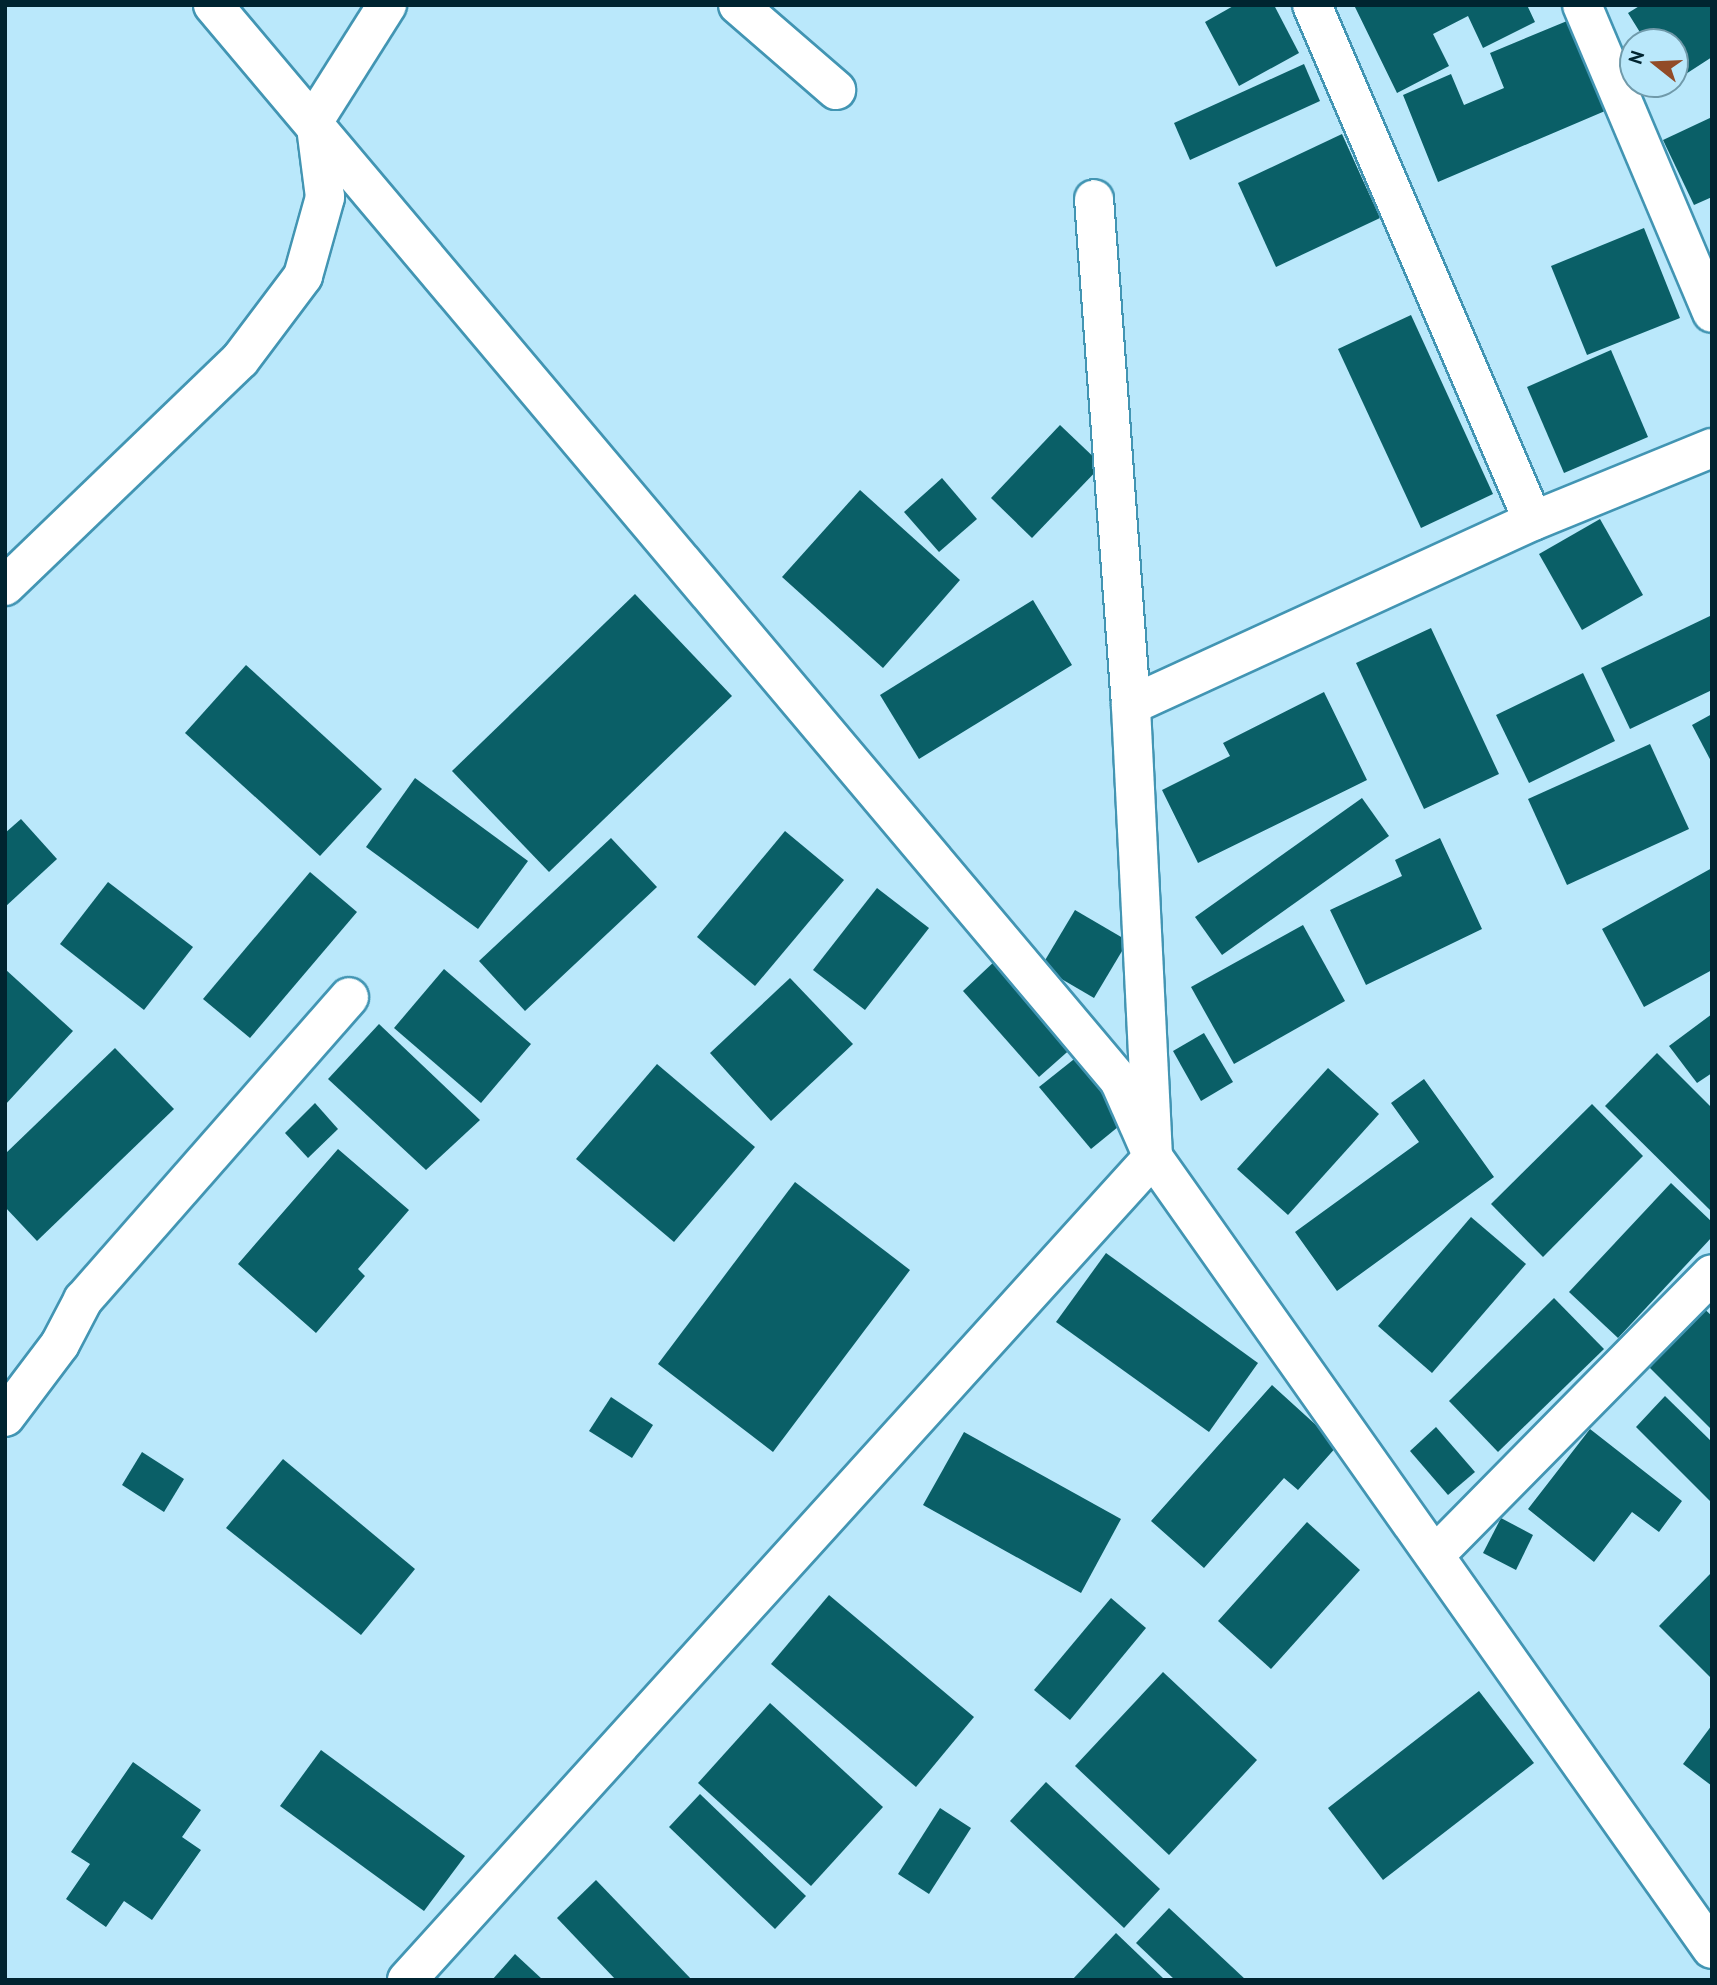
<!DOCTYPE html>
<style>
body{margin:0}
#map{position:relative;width:1717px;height:1985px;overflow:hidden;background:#bae8fb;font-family:"PT Sans",sans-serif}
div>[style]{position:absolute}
.building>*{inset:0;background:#0a5f67}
.roads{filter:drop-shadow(2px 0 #4295b3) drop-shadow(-2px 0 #4295b3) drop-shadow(0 2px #4295b3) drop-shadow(0 -2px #4295b3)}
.minor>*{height:38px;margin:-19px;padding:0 19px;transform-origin:19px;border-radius:19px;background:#fff}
span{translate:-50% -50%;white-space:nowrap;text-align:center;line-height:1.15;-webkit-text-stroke:7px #bae8fb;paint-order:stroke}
.frame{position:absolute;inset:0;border:7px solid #002430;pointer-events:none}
.north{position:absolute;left:1619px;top:28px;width:70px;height:70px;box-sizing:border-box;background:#bae8fb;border:2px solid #709aaa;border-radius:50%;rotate:288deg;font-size:19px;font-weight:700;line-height:28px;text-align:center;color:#002430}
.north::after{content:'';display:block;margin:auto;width:24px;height:32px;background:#924b27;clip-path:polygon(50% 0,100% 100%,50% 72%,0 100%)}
</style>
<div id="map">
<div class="building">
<i style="clip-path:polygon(1235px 5px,1274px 5px,1299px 53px,1239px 86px,1205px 22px)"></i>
<i style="clip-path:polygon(1354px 5px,1527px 5px,1535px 22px,1483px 48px,1468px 16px,1433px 34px,1449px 66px,1397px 93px)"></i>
<i style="clip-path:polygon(1641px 5px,1712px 5px,1712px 57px,1675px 81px,1675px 42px,1646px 42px,1628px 13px)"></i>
<i style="clip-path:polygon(1567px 21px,1605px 111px,1438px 182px,1403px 95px,1451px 74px,1464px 105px,1504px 88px,1490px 53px)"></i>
<i style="clip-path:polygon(1304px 64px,1320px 101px,1190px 160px,1174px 123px)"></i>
<i style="clip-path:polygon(1712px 117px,1712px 197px,1694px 205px,1663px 140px)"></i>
<i style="clip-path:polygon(1342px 134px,1380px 218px,1276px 267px,1238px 183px)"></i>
<i style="clip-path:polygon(1644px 228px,1680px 318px,1587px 355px,1551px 266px)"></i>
<i style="clip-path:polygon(1411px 315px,1493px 494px,1421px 528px,1338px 349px)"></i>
<i style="clip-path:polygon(1611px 350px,1648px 437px,1564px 473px,1527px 387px)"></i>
<i style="clip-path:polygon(1060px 425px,1102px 465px,1032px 538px,991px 498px)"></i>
<i style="clip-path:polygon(942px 478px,977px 519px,939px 552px,904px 512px)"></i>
<i style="clip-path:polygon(860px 490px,960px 580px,883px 668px,782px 577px)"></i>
<i style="clip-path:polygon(1600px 519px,1643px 595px,1582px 630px,1539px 554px)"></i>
<i style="clip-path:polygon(635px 594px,732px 696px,549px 872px,452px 771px)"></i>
<i style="clip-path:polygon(1033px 600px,1072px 665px,919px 759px,880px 695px)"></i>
<i style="clip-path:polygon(1710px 616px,1712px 690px,1630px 729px,1601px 668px)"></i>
<i style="clip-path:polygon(1431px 628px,1499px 774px,1424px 809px,1356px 663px)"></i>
<i style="clip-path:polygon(246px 665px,382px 789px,320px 856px,185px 733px)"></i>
<i style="clip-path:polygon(1583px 673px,1615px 741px,1529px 783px,1496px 715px)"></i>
<i style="clip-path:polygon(1324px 692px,1367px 780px,1198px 863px,1162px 790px,1230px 756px,1223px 743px)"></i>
<i style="clip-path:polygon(1712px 714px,1712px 763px,1692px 725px)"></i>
<i style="clip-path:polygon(1650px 744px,1689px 829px,1567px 885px,1528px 799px)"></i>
<i style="clip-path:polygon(415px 778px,528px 861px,478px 929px,366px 847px)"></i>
<i style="clip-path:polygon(1362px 798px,1389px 836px,1222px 955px,1195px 917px)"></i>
<i style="clip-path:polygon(21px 819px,57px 859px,5px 907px,5px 833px)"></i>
<i style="clip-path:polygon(785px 831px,844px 880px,755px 986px,697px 937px)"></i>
<i style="clip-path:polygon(611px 838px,657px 887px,525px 1011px,479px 961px)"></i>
<i style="clip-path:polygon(1440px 838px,1482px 929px,1366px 985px,1330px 910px,1402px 876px,1395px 860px)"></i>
<i style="clip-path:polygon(1712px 868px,1712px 970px,1644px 1007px,1602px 929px)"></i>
<i style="clip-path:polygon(310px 872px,357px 912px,250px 1038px,203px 999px)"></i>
<i style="clip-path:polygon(108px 882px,193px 947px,144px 1010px,60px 944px)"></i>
<i style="clip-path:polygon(877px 888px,929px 928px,865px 1010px,813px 970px)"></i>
<i style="clip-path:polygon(1075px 910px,1128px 941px,1094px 998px,1041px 967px)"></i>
<i style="clip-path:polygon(1303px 925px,1345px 1001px,1234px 1064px,1191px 987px)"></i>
<i style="clip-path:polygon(997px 959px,1074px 1046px,1039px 1077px,963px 991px)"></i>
<i style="clip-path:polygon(5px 969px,73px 1031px,5px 1105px)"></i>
<i style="clip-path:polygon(444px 969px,531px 1044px,481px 1103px,394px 1028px)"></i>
<i style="clip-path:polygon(790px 978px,853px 1044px,771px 1121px,710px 1053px)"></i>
<i style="clip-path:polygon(1712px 1014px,1712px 1073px,1697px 1083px,1669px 1046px)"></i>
<i style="clip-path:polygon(379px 1024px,480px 1120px,426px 1170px,328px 1079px)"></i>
<i style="clip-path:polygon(1204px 1033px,1233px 1082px,1201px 1101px,1173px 1051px)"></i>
<i style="clip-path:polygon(115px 1048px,174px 1109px,37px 1241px,5px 1207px,5px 1154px)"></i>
<i style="clip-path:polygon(1657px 1053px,1712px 1108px,1712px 1212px,1605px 1106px)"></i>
<i style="clip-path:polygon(1078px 1056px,1129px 1118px,1091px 1149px,1039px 1087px)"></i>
<i style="clip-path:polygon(657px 1064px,755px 1147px,674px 1242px,576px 1159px)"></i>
<i style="clip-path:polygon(1328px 1068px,1379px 1114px,1288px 1215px,1237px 1169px)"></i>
<i style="clip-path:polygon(1424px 1079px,1494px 1177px,1337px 1291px,1295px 1232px,1419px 1142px,1391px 1103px)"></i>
<i style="clip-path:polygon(315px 1103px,338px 1129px,308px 1158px,285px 1133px)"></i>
<i style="clip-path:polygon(1592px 1104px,1643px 1156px,1543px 1257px,1491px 1204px)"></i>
<i style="clip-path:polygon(338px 1149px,409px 1210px,358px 1269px,365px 1276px,316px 1333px,238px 1264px)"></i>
<i style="clip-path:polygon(795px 1182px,910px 1270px,773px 1452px,658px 1364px)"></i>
<i style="clip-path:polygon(1671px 1183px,1712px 1222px,1712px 1237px,1618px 1338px,1569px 1292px)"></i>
<i style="clip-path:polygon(1471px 1217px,1526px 1264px,1432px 1373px,1378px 1326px)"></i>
<i style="clip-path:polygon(1106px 1253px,1258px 1363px,1209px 1432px,1056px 1322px)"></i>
<i style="clip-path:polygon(1554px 1298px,1604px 1349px,1498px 1452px,1449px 1401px)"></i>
<i style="clip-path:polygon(1699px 1304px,1712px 1316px,1712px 1430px,1643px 1361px)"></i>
<i style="clip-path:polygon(1272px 1385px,1338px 1445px,1298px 1490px,1284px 1478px,1204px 1568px,1151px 1521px)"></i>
<i style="clip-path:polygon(1665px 1396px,1712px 1442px,1710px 1501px,1636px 1427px)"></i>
<i style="clip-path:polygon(611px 1397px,653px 1425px,632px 1458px,589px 1431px)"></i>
<i style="clip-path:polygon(1436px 1427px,1475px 1472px,1448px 1495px,1410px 1451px)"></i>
<i style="clip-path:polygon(1590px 1429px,1682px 1501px,1659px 1532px,1632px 1512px,1594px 1562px,1528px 1509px)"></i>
<i style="clip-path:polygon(964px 1432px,1121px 1519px,1081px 1593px,923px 1505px)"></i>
<i style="clip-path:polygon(142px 1452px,184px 1479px,164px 1512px,122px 1485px)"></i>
<i style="clip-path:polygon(283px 1459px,415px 1569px,361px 1635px,226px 1528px)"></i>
<i style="clip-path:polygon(1501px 1518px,1533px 1535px,1516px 1570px,1483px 1553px)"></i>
<i style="clip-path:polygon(1307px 1522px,1360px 1570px,1271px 1669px,1218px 1621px)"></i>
<i style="clip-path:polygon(1712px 1572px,1712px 1679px,1659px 1626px)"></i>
<i style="clip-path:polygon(829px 1595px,974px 1717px,916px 1787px,771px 1664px)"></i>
<i style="clip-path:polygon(1111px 1598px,1146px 1628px,1070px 1720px,1034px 1690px)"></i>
<i style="clip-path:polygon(1163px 1672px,1257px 1760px,1169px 1855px,1075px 1766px)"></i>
<i style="clip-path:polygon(1479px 1691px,1534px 1763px,1383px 1880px,1328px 1808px)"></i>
<i style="clip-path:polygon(770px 1703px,883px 1807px,811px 1886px,698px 1783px)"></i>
<i style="clip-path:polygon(1712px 1725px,1712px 1786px,1683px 1764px)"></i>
<i style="clip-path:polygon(321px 1750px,465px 1856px,424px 1911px,280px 1806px)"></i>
<i style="clip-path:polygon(133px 1762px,201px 1810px,182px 1837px,201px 1850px,152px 1920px,124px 1901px,106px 1927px,66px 1899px,90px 1864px,71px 1852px)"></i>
<i style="clip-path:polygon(1046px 1782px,1160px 1889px,1124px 1928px,1010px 1821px)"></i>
<i style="clip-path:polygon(700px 1794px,806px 1896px,775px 1929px,669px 1827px)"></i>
<i style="clip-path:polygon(940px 1808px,971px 1828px,929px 1894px,898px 1874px)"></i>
<i style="clip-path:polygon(596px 1880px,692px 1980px,616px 1980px,557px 1918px)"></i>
<i style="clip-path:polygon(1169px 1908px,1246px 1980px,1175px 1980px,1136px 1943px)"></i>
<i style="clip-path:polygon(1116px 1933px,1165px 1980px,1072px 1980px)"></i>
<i style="clip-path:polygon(515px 1954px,543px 1980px,492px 1980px)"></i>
</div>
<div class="roads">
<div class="minor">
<i style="left:213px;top:5px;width:1406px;rotate:49.88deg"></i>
<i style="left:1119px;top:1080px;width:84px;rotate:66.2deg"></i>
<i style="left:1153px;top:1157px;width:969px;rotate:54.79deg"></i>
<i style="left:738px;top:5px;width:130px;rotate:40.9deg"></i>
<i style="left:1312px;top:5px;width:561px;rotate:66.81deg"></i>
<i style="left:1582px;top:5px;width:334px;rotate:67.1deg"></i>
<i style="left:5px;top:586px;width:326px;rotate:-43.9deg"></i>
<i style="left:240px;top:360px;width:105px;rotate:-53.1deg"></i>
<i style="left:303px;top:276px;width:82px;rotate:-74.4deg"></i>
<i style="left:325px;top:197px;width:79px;rotate:-97.3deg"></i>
<i style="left:315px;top:119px;width:135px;rotate:-57.7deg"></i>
<i style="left:1131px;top:705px;width:442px;rotate:-24.6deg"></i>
<i style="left:1533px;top:521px;width:193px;rotate:-22.2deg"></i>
<i style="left:5px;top:1417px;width:91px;rotate:-53deg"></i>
<i style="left:60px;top:1344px;width:50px;rotate:-62.4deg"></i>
<i style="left:83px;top:1300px;width:403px;rotate:-48.7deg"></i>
<i style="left:1436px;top:1554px;width:393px;rotate:-45.4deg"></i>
<i style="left:407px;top:1980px;width:1111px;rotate:-47.81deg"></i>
<i style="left:1153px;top:1157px;width:453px;rotate:-92.8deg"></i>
<i style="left:1131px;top:705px;width:507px;rotate:-94.18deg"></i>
</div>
</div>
<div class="frame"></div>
<div class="north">N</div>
</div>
